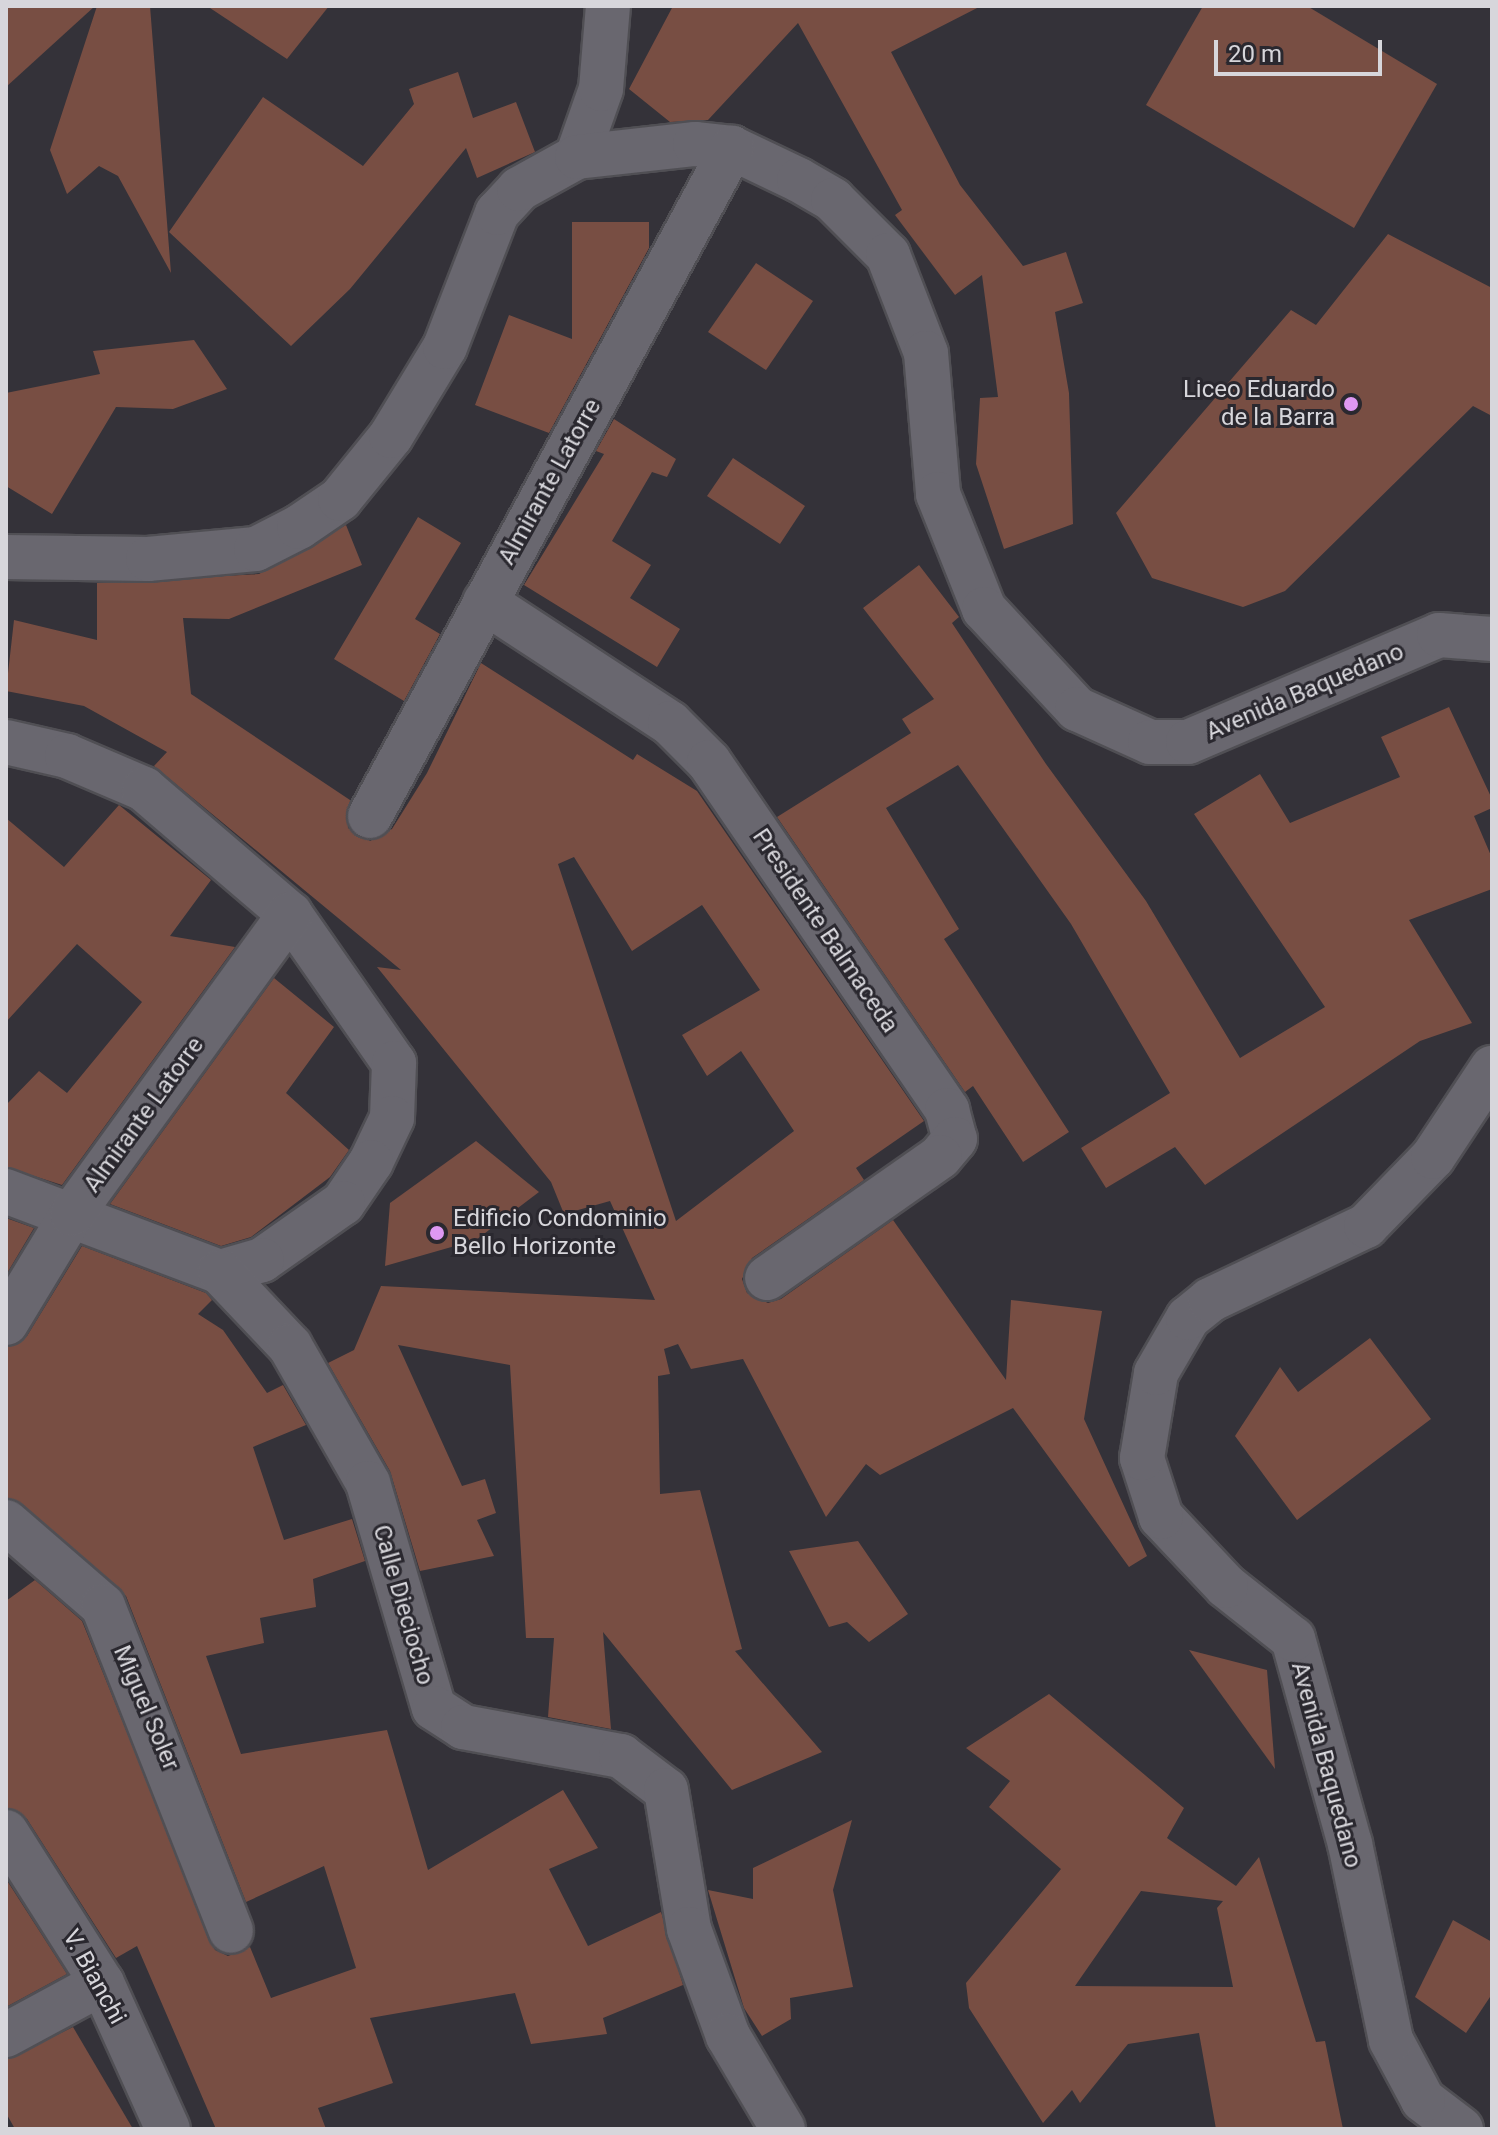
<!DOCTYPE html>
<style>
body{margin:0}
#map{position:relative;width:1498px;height:2135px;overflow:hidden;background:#343239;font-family:Roboto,sans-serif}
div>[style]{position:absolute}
.building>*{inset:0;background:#784e43}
.roads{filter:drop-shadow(2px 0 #504f54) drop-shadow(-2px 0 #504f54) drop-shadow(0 2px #504f54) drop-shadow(0 -2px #504f54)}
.minor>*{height:44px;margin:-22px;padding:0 22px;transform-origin:22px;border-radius:22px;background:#69676f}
.dots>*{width:22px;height:22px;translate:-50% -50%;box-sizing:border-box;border:4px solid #2a282f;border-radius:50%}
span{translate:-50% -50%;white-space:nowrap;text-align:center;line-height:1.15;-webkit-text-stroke:6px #2a282f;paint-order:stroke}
.poi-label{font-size:24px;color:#d7d6db}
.right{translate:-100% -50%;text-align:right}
.left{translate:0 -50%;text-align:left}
.street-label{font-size:24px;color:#d7d6db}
.frame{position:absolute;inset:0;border:8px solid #d7d6db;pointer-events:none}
.scale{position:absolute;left:1214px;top:40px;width:168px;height:36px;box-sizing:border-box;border:4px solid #d7d6db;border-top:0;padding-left:10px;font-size:24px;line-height:28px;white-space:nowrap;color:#d7d6db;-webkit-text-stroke:6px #2a282f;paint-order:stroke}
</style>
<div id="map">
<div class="building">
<i style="clip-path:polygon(6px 6px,95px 6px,6px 87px)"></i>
<i style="clip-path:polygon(97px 6px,150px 6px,171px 273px,118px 176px,99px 166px,67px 194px,50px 150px)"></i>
<i style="clip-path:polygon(207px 6px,329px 6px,287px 59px)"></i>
<i style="clip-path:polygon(673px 6px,981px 6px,891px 52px,960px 185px,1023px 266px,1066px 252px,1083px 303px,1055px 312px,1069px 393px,1073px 524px,1004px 549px,976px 464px,980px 398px,998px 397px,982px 275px,955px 295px,895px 215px,902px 210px,798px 23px,708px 120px,670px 122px,629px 89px)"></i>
<i style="clip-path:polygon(1203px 6px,1307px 6px,1437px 84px,1354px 228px,1146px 105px)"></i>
<i style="clip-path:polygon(458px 72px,473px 118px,516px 102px,535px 152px,477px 178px,466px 148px,350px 289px,291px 346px,169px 232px,263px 97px,363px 166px,414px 104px,409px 89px)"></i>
<i style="clip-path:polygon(572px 222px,649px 222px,649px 248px,549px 433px,475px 405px,509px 315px,572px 339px)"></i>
<i style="clip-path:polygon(1388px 234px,1492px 288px,1492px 416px,1473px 406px,1285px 591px,1243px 607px,1152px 578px,1116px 513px,1291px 310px,1316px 325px)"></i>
<i style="clip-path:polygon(756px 263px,813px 301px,766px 370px,708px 332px)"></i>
<i style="clip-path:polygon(194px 340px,227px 389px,173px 409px,116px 407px,52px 514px,6px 486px,6px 393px,100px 374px,93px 351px)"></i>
<i style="clip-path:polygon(614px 419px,676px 459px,667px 477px,652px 472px,612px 541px,651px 565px,630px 598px,680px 629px,657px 667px,524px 585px,604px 454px,596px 451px)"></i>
<i style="clip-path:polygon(733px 458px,805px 506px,780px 544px,707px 496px)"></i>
<i style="clip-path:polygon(418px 517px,461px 543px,415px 619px,440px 634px,404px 701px,334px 659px)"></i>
<i style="clip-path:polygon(evenodd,346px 525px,362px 565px,229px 619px,183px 618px,191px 694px,350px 800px,348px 828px,370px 841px,392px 829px,427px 773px,481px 663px,633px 760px,637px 754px,697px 791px,924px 1121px,856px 1168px,864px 1180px,752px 1258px,742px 1279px,747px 1293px,768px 1303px,781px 1299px,893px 1220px,1006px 1380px,1011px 1300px,1102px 1311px,1084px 1419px,1147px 1556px,1129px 1567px,1013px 1408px,880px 1475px,866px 1464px,826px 1517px,743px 1359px,691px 1369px,678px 1344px,664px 1349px,670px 1374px,658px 1376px,660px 1494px,700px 1490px,742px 1649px,735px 1651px,822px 1752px,732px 1790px,603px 1632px,611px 1729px,548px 1717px,554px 1638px,526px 1638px,510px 1365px,398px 1345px,462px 1486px,485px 1479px,496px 1513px,477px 1520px,494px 1556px,420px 1571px,390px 1471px,328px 1363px,354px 1350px,381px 1286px,655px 1300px,610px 1201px,564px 1214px,551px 1182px,377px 967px,401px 970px,154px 766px,167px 752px,84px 706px,6px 691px,14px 620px,97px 640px,97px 583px,259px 574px,346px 525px,574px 857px,632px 951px,702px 905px,760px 990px,682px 1035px,707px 1076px,741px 1051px,794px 1131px,676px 1221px,558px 864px,574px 857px)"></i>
<i style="clip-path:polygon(919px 565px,959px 617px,952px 623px,1046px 764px,1146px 901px,1240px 1058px,1325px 1007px,1194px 814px,1260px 774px,1290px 823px,1400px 777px,1381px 737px,1449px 707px,1492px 799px,1492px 808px,1474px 816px,1492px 858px,1492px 889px,1409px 920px,1472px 1023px,1420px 1041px,1205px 1185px,1175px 1147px,1106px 1188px,1081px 1148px,1170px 1093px,1071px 924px,958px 765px,886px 808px,959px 929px,944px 939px,1069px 1132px,1023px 1162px,973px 1086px,965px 1092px,777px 817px,911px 733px,902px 719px,934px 699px,863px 608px)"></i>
<i style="clip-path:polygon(119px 805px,211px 880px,170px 936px,235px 947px,62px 1185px,6px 1167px,6px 1105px,39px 1071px,67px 1093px,142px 1002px,77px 944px,6px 1022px,6px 818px,64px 867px)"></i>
<i style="clip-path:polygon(274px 978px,334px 1027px,286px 1093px,349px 1150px,330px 1177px,251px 1237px,221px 1246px,110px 1204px)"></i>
<i style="clip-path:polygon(476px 1141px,539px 1192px,476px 1240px,385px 1266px,390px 1203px)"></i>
<i style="clip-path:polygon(6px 1218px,34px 1228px,6px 1275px)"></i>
<i style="clip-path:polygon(82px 1246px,206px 1293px,212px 1300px,198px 1314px,223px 1330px,267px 1393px,283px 1385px,306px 1425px,253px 1447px,284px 1540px,352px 1519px,365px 1561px,313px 1579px,316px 1607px,260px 1618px,264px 1643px,206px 1656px,241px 1754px,387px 1730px,428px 1870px,563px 1790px,598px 1848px,549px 1869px,588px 1946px,661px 1912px,683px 1985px,603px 2018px,607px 2034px,531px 2044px,515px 1993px,370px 2018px,393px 2083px,318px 2108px,326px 2129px,216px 2129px,137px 1946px,116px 1958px,27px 1819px,6px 1807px,6px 1601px,35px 1580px,82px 1621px,215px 1950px,228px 1956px,250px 1947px,271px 1998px,356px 1968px,324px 1866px,246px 1902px,126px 1596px,6px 1496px,6px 1348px,27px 1336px)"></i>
<i style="clip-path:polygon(1370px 1338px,1431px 1419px,1297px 1520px,1235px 1436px,1280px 1367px,1298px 1392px)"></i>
<i style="clip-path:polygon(858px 1541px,908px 1614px,869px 1642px,847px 1622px,829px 1627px,789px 1551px)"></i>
<i style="clip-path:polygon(1189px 1650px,1267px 1670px,1275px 1769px)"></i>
<i style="clip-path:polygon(evenodd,1049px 1694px,1184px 1808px,1167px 1838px,1236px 1886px,1259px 1857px,1316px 2042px,1325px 2041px,1343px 2129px,1216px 2129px,1199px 2033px,1128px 2044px,1080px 2103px,1072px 2090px,1043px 2123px,969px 2008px,966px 1983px,1061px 1869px,989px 1807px,1010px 1781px,966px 1748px,1049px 1694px,1141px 1891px,1223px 1901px,1217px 1908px,1233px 1987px,1075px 1986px,1141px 1891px)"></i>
<i style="clip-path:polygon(852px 1820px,833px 1890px,853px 1987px,790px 1998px,791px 2019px,762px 2036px,744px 2008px,708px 1890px,753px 1899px,753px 1868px)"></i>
<i style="clip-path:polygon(6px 1879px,67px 1974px,6px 2007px)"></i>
<i style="clip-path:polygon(1453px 1920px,1492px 1942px,1492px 1994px,1466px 2033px,1415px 1997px)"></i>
<i style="clip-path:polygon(73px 2027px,133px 2129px,15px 2129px,6px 2113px,6px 2060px)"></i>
</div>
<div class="roads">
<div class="minor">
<i style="left:577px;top:157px;width:72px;rotate:-70.6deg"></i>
<i style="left:601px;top:89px;width:83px;rotate:-85.2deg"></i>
<i style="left:6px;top:557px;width:142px;rotate:0.8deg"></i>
<i style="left:148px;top:559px;width:108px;rotate:-5.3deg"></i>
<i style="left:256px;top:549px;width:48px;rotate:-27.1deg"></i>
<i style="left:299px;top:527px;width:50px;rotate:-34.3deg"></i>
<i style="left:340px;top:499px;width:81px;rotate:-51deg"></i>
<i style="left:391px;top:436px;width:104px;rotate:-58.8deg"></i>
<i style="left:445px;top:347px;width:144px;rotate:-68.8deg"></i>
<i style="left:497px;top:213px;width:33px;rotate:-47deg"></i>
<i style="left:519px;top:189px;width:66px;rotate:-28.9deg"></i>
<i style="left:577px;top:157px;width:119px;rotate:-6.3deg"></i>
<i style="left:695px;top:144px;width:37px;rotate:6deg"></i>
<i style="left:732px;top:148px;width:74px;rotate:25.5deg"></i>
<i style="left:799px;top:180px;width:39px;rotate:30deg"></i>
<i style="left:833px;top:200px;width:78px;rotate:45deg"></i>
<i style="left:888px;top:255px;width:105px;rotate:68.8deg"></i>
<i style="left:926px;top:353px;width:142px;rotate:85.1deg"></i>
<i style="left:938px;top:494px;width:124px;rotate:68.2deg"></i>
<i style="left:984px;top:609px;width:137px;rotate:47.1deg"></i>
<i style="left:1077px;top:709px;width:80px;rotate:24.3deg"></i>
<i style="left:1150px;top:742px;width:38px"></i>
<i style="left:1188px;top:742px;width:273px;rotate:-23.1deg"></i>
<i style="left:1439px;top:635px;width:53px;rotate:4.3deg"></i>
<i style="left:485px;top:602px;width:221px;rotate:33.2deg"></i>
<i style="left:670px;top:723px;width:55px;rotate:45deg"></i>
<i style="left:709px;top:762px;width:422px;rotate:55.6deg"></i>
<i style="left:947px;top:1110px;width:30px;rotate:75deg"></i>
<i style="left:955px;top:1139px;width:23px;rotate:130deg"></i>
<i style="left:940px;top:1157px;width:211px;rotate:145deg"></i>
<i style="left:6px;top:742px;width:63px;rotate:12.9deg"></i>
<i style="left:67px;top:756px;width:84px;rotate:23.2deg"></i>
<i style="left:144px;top:789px;width:192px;rotate:40.6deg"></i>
<i style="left:290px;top:914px;width:182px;rotate:55.1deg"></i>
<i style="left:394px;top:1063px;width:55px;rotate:92.1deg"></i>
<i style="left:392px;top:1118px;width:49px;rotate:115.5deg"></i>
<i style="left:371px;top:1162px;width:50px;rotate:124.3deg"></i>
<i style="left:343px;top:1203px;width:99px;rotate:144.9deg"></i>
<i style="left:262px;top:1260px;width:44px;rotate:164.1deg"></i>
<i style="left:220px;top:1272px;width:229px;rotate:-159.3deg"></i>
<i style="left:370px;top:816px;width:760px;rotate:-61.55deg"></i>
<i style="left:220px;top:1272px;width:102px;rotate:46.6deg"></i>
<i style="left:290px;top:1346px;width:158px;rotate:60.3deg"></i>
<i style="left:368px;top:1483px;width:234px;rotate:73.7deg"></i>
<i style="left:434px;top:1708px;width:35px;rotate:33deg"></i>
<i style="left:463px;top:1727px;width:161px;rotate:10.4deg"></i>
<i style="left:621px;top:1756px;width:56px;rotate:37.1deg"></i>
<i style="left:666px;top:1790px;width:141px;rotate:80.6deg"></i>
<i style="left:689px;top:1929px;width:114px;rotate:70deg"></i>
<i style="left:728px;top:2036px;width:108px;rotate:59.4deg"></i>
<i style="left:6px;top:1323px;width:127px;rotate:-58.8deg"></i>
<i style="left:72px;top:1214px;width:371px;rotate:-54deg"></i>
<i style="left:6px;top:1522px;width:128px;rotate:40.9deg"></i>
<i style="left:103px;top:1606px;width:349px;rotate:68.5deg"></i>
<i style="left:6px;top:1832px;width:179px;rotate:57.6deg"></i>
<i style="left:102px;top:1983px;width:160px;rotate:65.7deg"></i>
<i style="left:6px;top:2035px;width:109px;rotate:-28.4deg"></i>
<i style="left:1461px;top:2129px;width:48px;rotate:-142.7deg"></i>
<i style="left:1423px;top:2100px;width:68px;rotate:-118.1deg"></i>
<i style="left:1391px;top:2040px;width:200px;rotate:-101.8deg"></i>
<i style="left:1350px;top:1844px;width:213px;rotate:-105.5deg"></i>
<i style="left:1293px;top:1639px;width:85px;rotate:-141.7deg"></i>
<i style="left:1226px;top:1586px;width:95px;rotate:-133.3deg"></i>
<i style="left:1161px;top:1517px;width:62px;rotate:-107.9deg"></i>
<i style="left:1142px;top:1458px;width:86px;rotate:-80.6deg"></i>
<i style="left:1156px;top:1373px;width:64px;rotate:-59.8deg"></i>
<i style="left:1188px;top:1318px;width:28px;rotate:-39deg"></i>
<i style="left:1210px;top:1300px;width:173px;rotate:-25.4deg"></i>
<i style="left:1366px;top:1226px;width:96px;rotate:-45.8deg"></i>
<i style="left:1433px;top:1157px;width:107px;rotate:-56.5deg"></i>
</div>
</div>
<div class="dots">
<i style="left:1351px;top:404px;background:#de98f2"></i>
<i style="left:437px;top:1233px;background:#de98f2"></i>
</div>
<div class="poi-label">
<span class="right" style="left:1335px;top:404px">Liceo Eduardo<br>de la Barra</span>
<span class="left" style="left:453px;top:1233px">Edificio Condominio<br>Bello Horizonte</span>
</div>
<div class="street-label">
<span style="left:550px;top:482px;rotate:-61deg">Almirante Latorre</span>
<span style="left:1305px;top:692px;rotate:-23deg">Avenida Baquedano</span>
<span style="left:825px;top:931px;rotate:56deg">Presidente Balmaceda</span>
<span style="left:144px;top:1115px;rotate:-54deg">Almirante Latorre</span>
<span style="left:403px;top:1605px;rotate:74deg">Calle Dieciocho</span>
<span style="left:146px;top:1708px;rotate:67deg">Miguel Soler</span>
<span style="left:1326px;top:1765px;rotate:75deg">Avenida Baquedano</span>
<span style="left:94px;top:1977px;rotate:61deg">V. Bianchi</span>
</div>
<div class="frame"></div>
<div class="scale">20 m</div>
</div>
